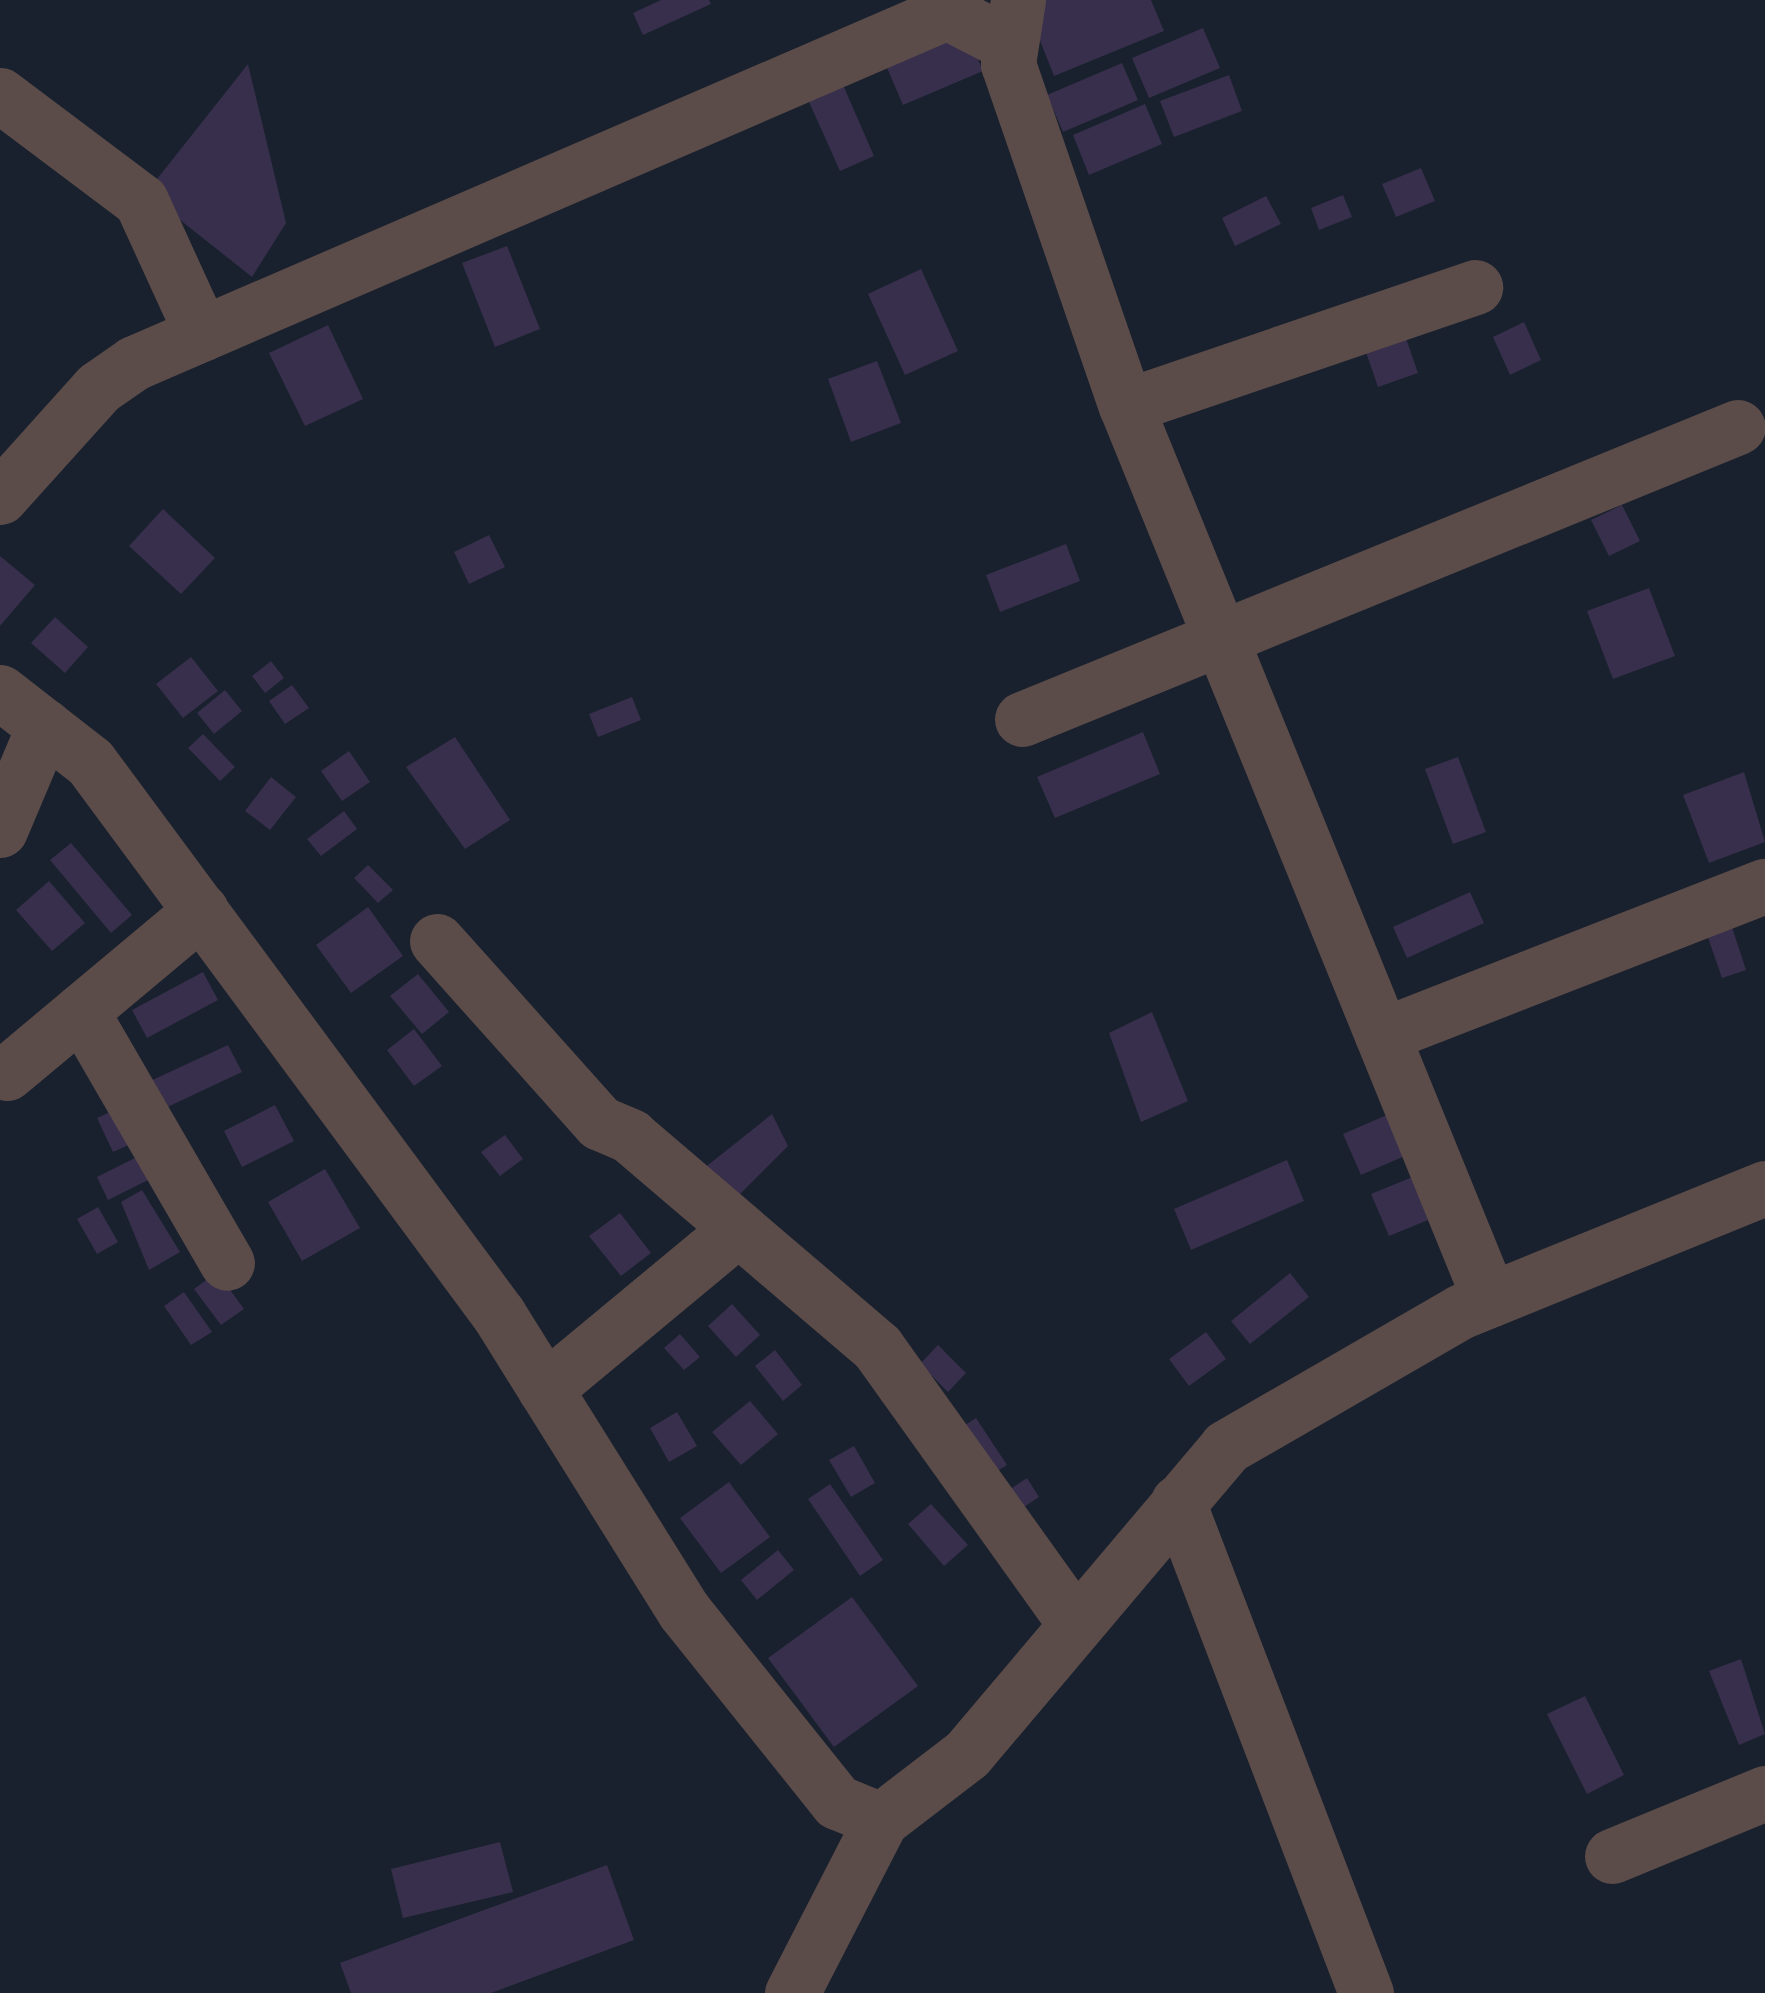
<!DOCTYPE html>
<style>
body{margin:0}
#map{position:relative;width:1765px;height:1993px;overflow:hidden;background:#18212d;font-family:"Public Sans",sans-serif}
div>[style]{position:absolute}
.building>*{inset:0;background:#382f4c}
.minor>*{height:55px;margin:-27.5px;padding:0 27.5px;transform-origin:27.5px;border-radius:27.5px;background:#5b4b49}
span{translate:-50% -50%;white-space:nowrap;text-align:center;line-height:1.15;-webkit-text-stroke:9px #18212d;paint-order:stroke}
</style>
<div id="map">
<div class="building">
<i style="clip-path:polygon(661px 0,709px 0,711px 4px,643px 35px,633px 13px)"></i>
<i style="clip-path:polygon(1039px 0,1151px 0,1164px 31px,1054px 76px,1026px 5px)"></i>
<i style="clip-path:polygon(962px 22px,983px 71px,903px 105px,882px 56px)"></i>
<i style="clip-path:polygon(1203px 28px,1220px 68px,1149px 98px,1132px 58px)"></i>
<i style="clip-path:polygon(1122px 63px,1138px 100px,1063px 132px,1047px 95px)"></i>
<i style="clip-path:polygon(248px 64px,286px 223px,252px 277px,146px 193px)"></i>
<i style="clip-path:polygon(1229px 75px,1242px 111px,1174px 137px,1160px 101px)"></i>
<i style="clip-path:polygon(840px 78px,874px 156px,840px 171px,805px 93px)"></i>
<i style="clip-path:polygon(1145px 104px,1162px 144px,1089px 175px,1073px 135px)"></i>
<i style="clip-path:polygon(1421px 168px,1435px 201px,1396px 217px,1382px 184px)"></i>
<i style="clip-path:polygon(1343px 195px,1352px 217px,1319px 230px,1311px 208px)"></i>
<i style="clip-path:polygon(1266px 196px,1281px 224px,1235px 246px,1222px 218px)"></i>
<i style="clip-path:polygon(507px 246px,540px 329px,495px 347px,462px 263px)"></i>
<i style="clip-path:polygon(921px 269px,958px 351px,905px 375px,868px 294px)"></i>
<i style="clip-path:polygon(1398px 315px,1418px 373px,1378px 387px,1358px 329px)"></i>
<i style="clip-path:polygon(1524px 322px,1541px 360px,1510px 375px,1493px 337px)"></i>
<i style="clip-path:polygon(328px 325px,363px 399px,305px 426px,269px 353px)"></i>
<i style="clip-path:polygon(877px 361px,901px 423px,851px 442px,828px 379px)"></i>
<i style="clip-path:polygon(1622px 505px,1640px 541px,1609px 556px,1591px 520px)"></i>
<i style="clip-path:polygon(163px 509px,215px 558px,181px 594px,129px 546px)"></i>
<i style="clip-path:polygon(489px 535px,505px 567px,469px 584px,454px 552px)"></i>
<i style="clip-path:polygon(1066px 544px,1080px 581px,1000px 612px,986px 575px)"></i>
<i style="clip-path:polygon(0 556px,35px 585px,0 626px)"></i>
<i style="clip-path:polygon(1649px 588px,1675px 656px,1613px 679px,1587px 611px)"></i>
<i style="clip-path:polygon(55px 617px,88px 647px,65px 673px,31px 643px)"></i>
<i style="clip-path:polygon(191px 657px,218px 691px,183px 718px,156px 684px)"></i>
<i style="clip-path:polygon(271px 661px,284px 678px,265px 693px,252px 676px)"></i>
<i style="clip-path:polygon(292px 685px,309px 708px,285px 724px,269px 701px)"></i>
<i style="clip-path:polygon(225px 690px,242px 711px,214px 734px,197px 713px)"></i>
<i style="clip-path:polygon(632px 697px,641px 720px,598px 737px,589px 714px)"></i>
<i style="clip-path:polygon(1143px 732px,1160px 774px,1055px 818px,1037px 777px)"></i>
<i style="clip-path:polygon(203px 734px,235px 767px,220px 781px,188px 748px)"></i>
<i style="clip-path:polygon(455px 737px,510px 820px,465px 849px,406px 767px)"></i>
<i style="clip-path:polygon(349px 751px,370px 782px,342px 801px,321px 771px)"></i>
<i style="clip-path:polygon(1458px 757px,1486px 832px,1453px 844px,1425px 769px)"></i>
<i style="clip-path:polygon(1744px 772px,1765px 842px,1709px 863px,1683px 795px)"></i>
<i style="clip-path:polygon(271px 777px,296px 797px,270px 830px,245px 811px)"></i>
<i style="clip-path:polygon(344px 811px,357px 829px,321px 856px,307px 839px)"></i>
<i style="clip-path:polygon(71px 843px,132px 915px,111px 933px,50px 860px)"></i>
<i style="clip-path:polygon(368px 865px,393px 890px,378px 903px,354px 878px)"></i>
<i style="clip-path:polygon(49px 881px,85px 923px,52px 951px,16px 910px)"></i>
<i style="clip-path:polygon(1470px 892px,1484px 923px,1407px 958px,1393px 927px)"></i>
<i style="clip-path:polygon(368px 907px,403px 956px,351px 993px,316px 945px)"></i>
<i style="clip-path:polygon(1729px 918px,1746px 970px,1722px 978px,1704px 926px)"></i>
<i style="clip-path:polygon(203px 972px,218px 1000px,147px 1038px,132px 1010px)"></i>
<i style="clip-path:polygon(418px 974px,449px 1012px,422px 1034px,390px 996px)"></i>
<i style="clip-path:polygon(1152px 1012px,1188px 1101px,1141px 1122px,1109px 1033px)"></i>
<i style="clip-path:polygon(414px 1029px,442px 1066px,414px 1086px,387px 1050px)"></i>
<i style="clip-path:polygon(228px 1045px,242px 1072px,161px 1110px,148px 1082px)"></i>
<i style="clip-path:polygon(275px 1105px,294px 1141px,242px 1167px,224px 1131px)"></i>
<i style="clip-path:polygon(123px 1106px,140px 1140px,113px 1152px,97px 1118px)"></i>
<i style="clip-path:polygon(772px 1114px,788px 1146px,730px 1204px,698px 1173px)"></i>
<i style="clip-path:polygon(1389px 1114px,1407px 1155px,1361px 1175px,1343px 1134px)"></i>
<i style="clip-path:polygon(505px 1135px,523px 1159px,500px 1176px,481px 1152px)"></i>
<i style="clip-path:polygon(147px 1152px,158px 1175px,108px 1200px,97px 1177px)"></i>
<i style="clip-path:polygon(1287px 1160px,1304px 1201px,1191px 1250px,1174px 1209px)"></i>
<i style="clip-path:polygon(325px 1169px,360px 1228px,302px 1261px,268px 1202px)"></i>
<i style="clip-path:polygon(1415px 1176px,1433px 1218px,1389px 1236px,1371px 1194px)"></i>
<i style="clip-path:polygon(142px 1190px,180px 1252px,149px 1270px,121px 1202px)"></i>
<i style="clip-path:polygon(98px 1207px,118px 1242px,97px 1254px,77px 1219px)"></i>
<i style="clip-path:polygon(620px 1213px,651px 1253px,621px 1276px,589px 1236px)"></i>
<i style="clip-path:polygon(217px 1272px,244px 1309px,221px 1325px,194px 1289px)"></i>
<i style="clip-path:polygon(1290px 1273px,1309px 1297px,1250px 1344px,1231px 1321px)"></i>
<i style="clip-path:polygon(184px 1292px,212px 1332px,191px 1345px,164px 1306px)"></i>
<i style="clip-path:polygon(732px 1304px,760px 1335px,736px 1357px,708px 1326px)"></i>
<i style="clip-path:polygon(1206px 1332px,1226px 1359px,1189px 1386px,1169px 1359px)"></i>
<i style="clip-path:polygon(680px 1334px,700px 1357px,684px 1370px,664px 1348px)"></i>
<i style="clip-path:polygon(938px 1345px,966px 1373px,948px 1392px,920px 1364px)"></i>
<i style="clip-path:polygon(775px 1350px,802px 1385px,783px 1401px,755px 1366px)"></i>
<i style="clip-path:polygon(750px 1401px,778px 1434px,741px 1465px,712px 1432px)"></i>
<i style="clip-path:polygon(677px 1412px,697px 1446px,669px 1462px,650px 1428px)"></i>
<i style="clip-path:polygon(976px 1418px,1007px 1465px,989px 1476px,959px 1429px)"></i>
<i style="clip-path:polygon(854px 1446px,875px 1483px,851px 1497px,829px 1460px)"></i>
<i style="clip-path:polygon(1027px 1478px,1039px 1497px,1021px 1509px,1009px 1490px)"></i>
<i style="clip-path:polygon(729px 1482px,770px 1537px,721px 1573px,680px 1518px)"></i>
<i style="clip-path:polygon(830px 1484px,883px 1560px,860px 1576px,808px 1499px)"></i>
<i style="clip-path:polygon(931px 1504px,968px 1545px,944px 1566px,908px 1524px)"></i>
<i style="clip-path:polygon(778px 1550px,794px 1570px,757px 1600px,741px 1580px)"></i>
<i style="clip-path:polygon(852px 1597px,918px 1686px,834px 1747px,768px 1658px)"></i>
<i style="clip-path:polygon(1741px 1659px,1765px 1734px,1739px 1745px,1709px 1671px)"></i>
<i style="clip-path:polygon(1585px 1696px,1624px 1775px,1587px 1794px,1547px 1714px)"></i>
<i style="clip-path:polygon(500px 1842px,513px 1892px,403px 1918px,391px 1869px)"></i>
<i style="clip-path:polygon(607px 1865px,634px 1940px,491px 1993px,351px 1993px,340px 1963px)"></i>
</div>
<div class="minor">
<i style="left:1018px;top:0;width:65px;rotate:98.9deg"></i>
<i style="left:1008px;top:64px;width:362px;rotate:71deg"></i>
<i style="left:1126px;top:406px;width:965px;rotate:67.85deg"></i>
<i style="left:0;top:95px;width:176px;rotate:36.9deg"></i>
<i style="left:141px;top:201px;width:146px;rotate:65.4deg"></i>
<i style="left:1126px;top:406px;width:369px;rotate:-18.8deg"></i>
<i style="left:0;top:497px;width:147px;rotate:-48deg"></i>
<i style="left:98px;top:388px;width:44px;rotate:-34.8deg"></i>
<i style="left:134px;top:363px;width:886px;rotate:-23.35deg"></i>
<i style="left:947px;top:12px;width:68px;rotate:27.3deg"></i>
<i style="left:0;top:692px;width:114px;rotate:37.9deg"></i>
<i style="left:90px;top:762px;width:688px;rotate:53.51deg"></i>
<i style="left:499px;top:1315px;width:349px;rotate:58deg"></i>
<i style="left:684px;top:1611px;width:245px;rotate:51.3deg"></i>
<i style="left:837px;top:1802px;width:48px;rotate:22.2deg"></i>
<i style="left:881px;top:1820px;width:108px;rotate:-37.5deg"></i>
<i style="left:967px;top:1754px;width:402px;rotate:-49.8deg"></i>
<i style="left:1226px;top:1447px;width:272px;rotate:-30deg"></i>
<i style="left:1462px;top:1311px;width:327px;rotate:-22.1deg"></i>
<i style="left:1022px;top:719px;width:773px;rotate:-22.19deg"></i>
<i style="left:0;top:830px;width:113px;rotate:-67.1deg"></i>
<i style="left:437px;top:941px;width:244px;rotate:48.2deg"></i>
<i style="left:600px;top:1123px;width:33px;rotate:23deg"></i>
<i style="left:630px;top:1136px;width:325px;rotate:40.5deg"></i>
<i style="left:877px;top:1347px;width:340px;rotate:54.4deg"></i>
<i style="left:81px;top:1011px;width:291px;rotate:59.9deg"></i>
<i style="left:1382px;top:1035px;width:411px;rotate:-21.3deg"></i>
<i style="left:7px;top:1073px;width:253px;rotate:-39.9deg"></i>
<i style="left:545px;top:1389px;width:251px;rotate:-39.7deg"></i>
<i style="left:1178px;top:1502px;width:526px;rotate:69.05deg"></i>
<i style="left:1612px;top:1856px;width:165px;rotate:-22.4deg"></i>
<i style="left:792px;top:1993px;width:195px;rotate:-62.8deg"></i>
</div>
</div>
